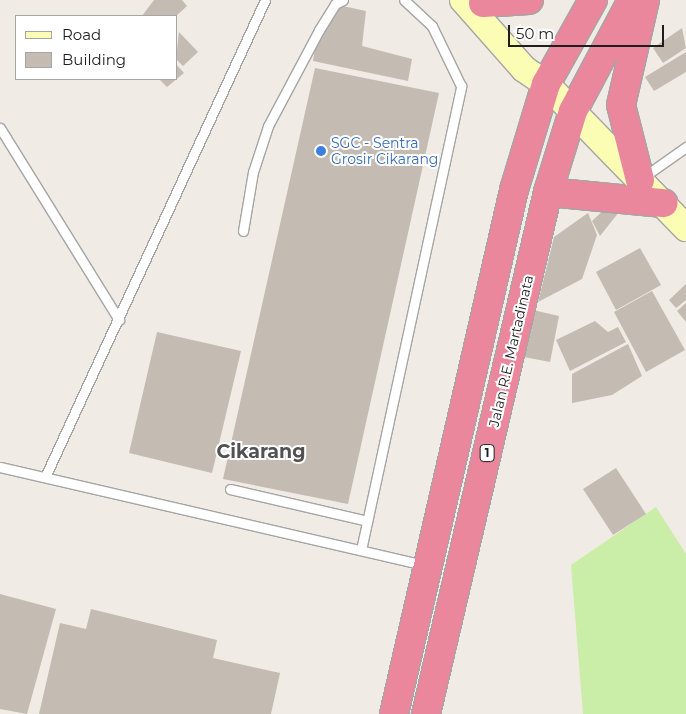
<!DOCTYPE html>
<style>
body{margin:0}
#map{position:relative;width:686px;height:714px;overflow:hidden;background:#f0ebe4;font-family:Montserrat,sans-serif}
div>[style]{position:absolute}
.grass>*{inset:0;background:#caeda7}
.building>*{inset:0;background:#c4bbb3}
.roads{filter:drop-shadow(1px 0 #a5a5a5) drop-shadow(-1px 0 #a5a5a5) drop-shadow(0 1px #a5a5a5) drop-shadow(0 -1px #a5a5a5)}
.lane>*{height:9px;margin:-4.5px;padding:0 4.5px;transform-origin:4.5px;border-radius:4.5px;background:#fff}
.secondary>*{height:26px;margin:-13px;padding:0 13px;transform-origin:13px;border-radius:13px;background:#fbfdb4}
.highway>*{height:28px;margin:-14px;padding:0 14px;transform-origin:14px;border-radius:14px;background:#eb879c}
.dots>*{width:14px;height:14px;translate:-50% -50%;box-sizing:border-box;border:2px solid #fff;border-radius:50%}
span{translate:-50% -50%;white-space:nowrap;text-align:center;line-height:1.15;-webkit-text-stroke:4px #fff;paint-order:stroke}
.shield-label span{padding:1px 4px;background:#fff;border:1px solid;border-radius:4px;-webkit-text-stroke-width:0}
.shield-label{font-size:12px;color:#1e1e1e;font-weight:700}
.shop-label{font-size:14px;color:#366cbe}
.left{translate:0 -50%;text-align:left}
.street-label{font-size:14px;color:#1e1e1e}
.district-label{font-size:19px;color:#515151;font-weight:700}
.legend{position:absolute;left:15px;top:15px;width:162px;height:65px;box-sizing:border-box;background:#fff;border:1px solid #a5a5a5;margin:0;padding:6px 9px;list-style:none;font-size:15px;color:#1e1e1e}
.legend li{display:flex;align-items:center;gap:10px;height:25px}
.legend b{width:25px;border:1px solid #a5a5a5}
.scale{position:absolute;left:508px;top:25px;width:156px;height:22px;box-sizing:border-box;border:2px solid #1e1e1e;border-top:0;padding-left:6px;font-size:15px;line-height:18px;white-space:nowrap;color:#1e1e1e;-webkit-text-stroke:4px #fff;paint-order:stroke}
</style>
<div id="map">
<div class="grass">
<i style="clip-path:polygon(656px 507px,686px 554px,686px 714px,583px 714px,571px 565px)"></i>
</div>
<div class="building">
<i style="clip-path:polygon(154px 0,182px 0,187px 6px,176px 16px,142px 16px)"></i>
<i style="clip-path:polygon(338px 5px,366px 11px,362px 46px,412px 59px,408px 81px,313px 61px,316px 42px)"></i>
<i style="clip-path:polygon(682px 28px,686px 48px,663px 63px,653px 48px)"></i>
<i style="clip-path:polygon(179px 32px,198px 52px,183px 66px,176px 59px)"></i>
<i style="clip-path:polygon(686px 52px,686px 72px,654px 91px,645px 77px)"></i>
<i style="clip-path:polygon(176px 64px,184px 73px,167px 87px,159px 79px,176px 79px)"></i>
<i style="clip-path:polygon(315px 68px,439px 93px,348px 504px,223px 479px)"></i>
<i style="clip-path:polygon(610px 204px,619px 212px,600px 236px,592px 221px)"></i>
<i style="clip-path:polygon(588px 213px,597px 235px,582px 279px,538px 302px,554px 237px)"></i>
<i style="clip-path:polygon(640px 248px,661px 285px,616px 310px,596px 272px)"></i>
<i style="clip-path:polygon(686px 284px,686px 300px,676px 308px,669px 300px)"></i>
<i style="clip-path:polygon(652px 291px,685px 350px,646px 372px,614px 312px)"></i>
<i style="clip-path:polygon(686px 303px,686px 322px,677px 311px)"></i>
<i style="clip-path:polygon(533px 310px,559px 316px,550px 362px,524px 357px)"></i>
<i style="clip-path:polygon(595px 321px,608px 332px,618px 327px,626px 342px,570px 371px,556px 340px)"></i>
<i style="clip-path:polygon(157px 332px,241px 351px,212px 473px,129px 453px)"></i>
<i style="clip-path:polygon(628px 344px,642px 376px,612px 395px,572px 403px,572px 374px)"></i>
<i style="clip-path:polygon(616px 468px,646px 514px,613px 535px,583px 489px)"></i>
<i style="clip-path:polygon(0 594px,56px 609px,27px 714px,0 709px)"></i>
<i style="clip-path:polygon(91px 609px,217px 640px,213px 658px,280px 673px,271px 714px,39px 714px,60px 623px,86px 629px)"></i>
</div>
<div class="roads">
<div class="lane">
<i style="left:0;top:128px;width:226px;rotate:58.2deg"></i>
<i style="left:642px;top:178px;width:54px;rotate:-35.2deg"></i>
<i style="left:243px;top:231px;width:60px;rotate:-80.4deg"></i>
<i style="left:253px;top:172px;width:48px;rotate:-71.9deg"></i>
<i style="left:268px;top:126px;width:109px;rotate:-62deg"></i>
<i style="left:319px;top:30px;width:31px;rotate:-58deg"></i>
<i style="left:335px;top:4px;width:9px;rotate:-27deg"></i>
<i style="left:0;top:467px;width:437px;rotate:13deg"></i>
<i style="left:45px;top:477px;width:525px;rotate:-65.24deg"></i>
<i style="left:230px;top:489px;width:141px;rotate:13.1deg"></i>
<i style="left:361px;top:550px;width:475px;rotate:-77.8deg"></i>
<i style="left:461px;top:86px;width:67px;rotate:-115.8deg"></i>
<i style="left:432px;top:26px;width:38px;rotate:-137deg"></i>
</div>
<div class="secondary">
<i style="left:463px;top:0;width:92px;rotate:48.5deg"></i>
<i style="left:524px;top:69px;width:27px;rotate:34deg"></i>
<i style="left:546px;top:84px;width:201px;rotate:45.8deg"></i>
</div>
<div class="highway">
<i style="left:483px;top:3px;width:46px;rotate:-3.7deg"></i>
<i style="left:640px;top:180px;width:77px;rotate:-104.2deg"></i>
<i style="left:621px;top:105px;width:108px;rotate:-77.1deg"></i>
<i style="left:548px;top:192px;width:116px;rotate:5.5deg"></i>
<i style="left:394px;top:714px;width:538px;rotate:-77.1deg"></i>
<i style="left:514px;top:190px;width:111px;rotate:-73.2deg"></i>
<i style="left:546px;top:84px;width:96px;rotate:-60.8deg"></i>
<i style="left:426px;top:714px;width:536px;rotate:-76.85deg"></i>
<i style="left:548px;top:192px;width:85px;rotate:-72.8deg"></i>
<i style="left:573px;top:111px;width:126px;rotate:-62deg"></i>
</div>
</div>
<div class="dots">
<i style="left:321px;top:151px;background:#3f7fe0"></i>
</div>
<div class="shield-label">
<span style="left:487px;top:453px">1</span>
</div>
<div class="shop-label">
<span class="left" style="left:331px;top:151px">SGC - Sentra<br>Grosir Cikarang</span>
</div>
<div class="street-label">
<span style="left:511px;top:351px;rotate:-77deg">Jalan R.E. Martadinata</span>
</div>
<div class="district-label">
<span style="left:261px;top:452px">Cikarang</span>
</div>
<ul class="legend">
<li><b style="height:6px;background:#fbfdb4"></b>Road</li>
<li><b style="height:14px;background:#c4bbb3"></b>Building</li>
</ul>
<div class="scale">50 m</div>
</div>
